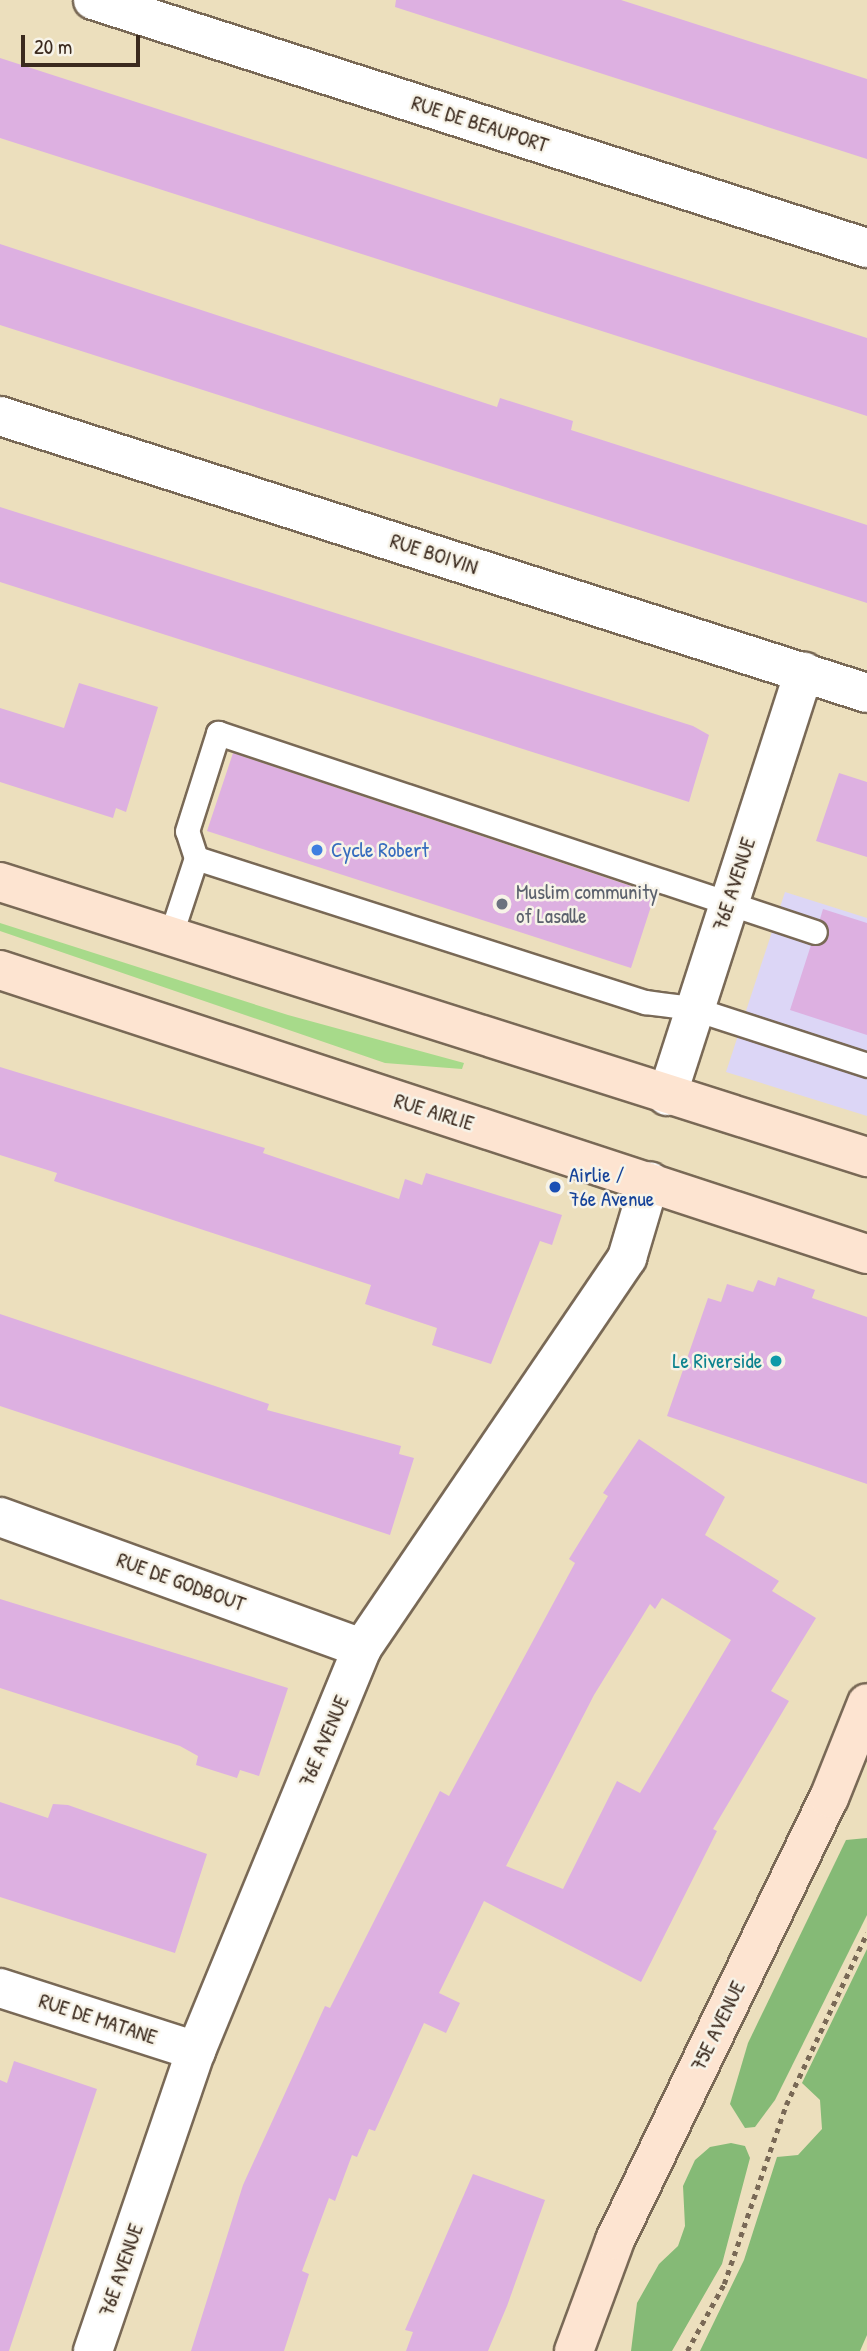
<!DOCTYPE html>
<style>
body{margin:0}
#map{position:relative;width:867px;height:2351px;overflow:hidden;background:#ecdfbd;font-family:"Patrick Hand",sans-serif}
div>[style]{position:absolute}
.built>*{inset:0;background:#dcd6f6}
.green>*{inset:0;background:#a7da8a}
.forest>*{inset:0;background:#85ba76}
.building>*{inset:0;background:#ddb0e1}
.path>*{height:4.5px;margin-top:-2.25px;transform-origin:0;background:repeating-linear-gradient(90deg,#796956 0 5px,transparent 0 10px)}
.roads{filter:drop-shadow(2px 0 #796956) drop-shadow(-2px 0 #796956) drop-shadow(0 2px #796956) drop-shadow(0 -2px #796956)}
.lane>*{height:23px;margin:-11.5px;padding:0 11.5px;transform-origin:11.5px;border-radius:11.5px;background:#fff}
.street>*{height:38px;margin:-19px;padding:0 19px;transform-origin:19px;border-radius:19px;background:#fff}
.secondary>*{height:38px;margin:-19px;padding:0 19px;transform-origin:19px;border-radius:19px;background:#fde4d1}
.dots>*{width:19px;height:19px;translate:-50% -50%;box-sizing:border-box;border:4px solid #f7f3e8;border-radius:50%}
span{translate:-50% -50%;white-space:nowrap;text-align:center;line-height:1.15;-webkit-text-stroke:5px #f7f3e8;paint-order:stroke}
.street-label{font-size:21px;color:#3b2a1e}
.shop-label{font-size:21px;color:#366cbe}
.left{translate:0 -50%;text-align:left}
.worship-label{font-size:21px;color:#5b616d}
.transit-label{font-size:21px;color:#164399}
.culture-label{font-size:21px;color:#0d838f}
.right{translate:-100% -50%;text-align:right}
.scale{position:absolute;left:21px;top:35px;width:119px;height:32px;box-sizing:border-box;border:4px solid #3b2a1e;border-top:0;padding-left:9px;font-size:21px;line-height:24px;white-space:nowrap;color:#3b2a1e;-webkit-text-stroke:5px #f7f3e8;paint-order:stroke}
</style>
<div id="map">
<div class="built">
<i style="clip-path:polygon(785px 892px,867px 918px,867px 1116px,726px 1072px)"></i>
</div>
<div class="green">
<i style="clip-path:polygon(0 923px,288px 1015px,464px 1063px,462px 1069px,385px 1063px,0 931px)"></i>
</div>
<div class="forest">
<i style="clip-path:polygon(867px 1838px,867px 1915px,775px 2100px,755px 2127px,745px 2128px,730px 2104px,748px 2043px,846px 1840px)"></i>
<i style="clip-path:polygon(867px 1949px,867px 2335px,860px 2351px,700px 2351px,744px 2260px,777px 2157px,798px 2155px,822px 2129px,820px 2100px,802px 2083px)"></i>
<i style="clip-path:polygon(731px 2143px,745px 2146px,750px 2158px,722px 2264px,672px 2351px,631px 2351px,637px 2303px,659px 2264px,678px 2246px,685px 2226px,683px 2186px,695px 2160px,710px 2147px)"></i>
</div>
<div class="building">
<i style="clip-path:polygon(396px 0,621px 0,867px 79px,867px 159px,395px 7px)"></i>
<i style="clip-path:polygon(0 58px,867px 338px,867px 416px,0 138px)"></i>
<i style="clip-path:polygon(0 244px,497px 407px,500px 398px,573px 421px,571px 430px,867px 525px,867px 603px,0 325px)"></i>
<i style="clip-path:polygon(0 507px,693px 726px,709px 735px,689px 802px,0 582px)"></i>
<i style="clip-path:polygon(79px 683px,158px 707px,126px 812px,116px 808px,113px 818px,0 782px,0 708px,64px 728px)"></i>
<i style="clip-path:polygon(233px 753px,655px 894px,631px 968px,207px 831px)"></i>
<i style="clip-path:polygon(839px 773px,867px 782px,867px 857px,816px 841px)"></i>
<i style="clip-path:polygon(823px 909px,867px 923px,867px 1035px,790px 1010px,811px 945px,828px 936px,820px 919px)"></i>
<i style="clip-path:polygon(0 1067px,265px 1148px,263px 1153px,399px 1199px,405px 1179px,422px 1185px,426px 1173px,562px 1215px,552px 1245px,540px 1241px,491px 1364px,432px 1345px,437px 1328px,365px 1304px,371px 1285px,54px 1181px,57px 1173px,0 1155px)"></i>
<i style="clip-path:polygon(778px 1277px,815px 1290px,812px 1298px,867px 1317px,867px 1484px,667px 1416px,708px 1298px,721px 1302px,727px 1284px,753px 1292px,758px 1280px,775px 1286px)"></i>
<i style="clip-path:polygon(0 1314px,269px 1404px,267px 1410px,401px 1446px,399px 1454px,414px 1458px,390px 1535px,0 1406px)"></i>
<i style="clip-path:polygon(evenodd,639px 1439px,725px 1497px,705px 1535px,779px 1581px,772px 1591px,816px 1618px,771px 1691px,789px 1701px,713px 1829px,717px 1831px,641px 1982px,484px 1901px,439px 1993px,460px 2003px,446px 2033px,424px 2023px,375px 2131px,369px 2129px,357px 2157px,352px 2155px,335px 2201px,329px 2198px,302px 2271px,309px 2274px,284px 2351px,191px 2351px,243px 2185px,325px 2006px,330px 2008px,440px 1791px,449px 1796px,575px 1563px,569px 1559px,608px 1496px,603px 1493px,639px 1439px,662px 1598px,731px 1640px,640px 1793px,617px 1781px,563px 1889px,506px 1866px,594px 1695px,650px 1604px,655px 1609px,662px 1598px)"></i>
<i style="clip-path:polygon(0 1599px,288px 1688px,259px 1776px,240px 1770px,237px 1778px,196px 1765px,198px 1756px,180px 1746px,0 1688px)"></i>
<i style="clip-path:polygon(0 1802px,48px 1818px,53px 1804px,68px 1805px,207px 1854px,175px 1953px,0 1897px)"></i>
<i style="clip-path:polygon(14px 2061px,97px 2089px,9px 2351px,0 2351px,0 2080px,7px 2083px)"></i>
<i style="clip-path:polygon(473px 2174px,545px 2200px,507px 2306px,488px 2351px,406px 2351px,413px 2332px,405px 2330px)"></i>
</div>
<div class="path">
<i style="left:687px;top:2351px;width:77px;rotate:-61.1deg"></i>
<i style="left:724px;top:2284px;width:189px;rotate:-70.9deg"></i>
<i style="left:786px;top:2105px;width:190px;rotate:-64.8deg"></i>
</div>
<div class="roads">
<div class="lane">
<i style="left:196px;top:858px;width:28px;rotate:-108deg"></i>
<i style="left:187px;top:831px;width:103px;rotate:-72.4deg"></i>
<i style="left:218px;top:733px;width:629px;rotate:18.43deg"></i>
<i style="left:170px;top:937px;width:83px;rotate:-71.8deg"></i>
<i style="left:196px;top:858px;width:472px;rotate:17.8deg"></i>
<i style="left:645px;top:1002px;width:47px;rotate:7.3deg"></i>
<i style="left:692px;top:1008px;width:184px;rotate:18deg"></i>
</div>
<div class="street">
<i style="left:93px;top:0;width:813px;rotate:17.77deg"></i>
<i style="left:0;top:416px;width:910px;rotate:17.72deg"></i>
<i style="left:667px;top:1096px;width:446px;rotate:-72.1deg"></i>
<i style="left:0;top:1517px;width:385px;rotate:19.9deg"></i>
<i style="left:0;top:1988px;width:206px;rotate:17.8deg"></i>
<i style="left:93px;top:2351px;width:317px;rotate:-71.1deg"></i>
<i style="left:196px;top:2051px;width:436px;rotate:-67.6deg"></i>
<i style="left:362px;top:1648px;width:472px;rotate:-55.8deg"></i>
<i style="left:627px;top:1258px;width:80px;rotate:-73.4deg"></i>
</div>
<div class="secondary">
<i style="left:0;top:882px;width:910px;rotate:17.6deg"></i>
<i style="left:0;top:970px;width:912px;rotate:18.14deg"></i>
<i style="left:574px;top:2351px;width:118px;rotate:-69.7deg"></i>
<i style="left:615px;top:2240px;width:491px;rotate:-64.2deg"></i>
<i style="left:829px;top:1798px;width:102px;rotate:-68.2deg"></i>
</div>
</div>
<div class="dots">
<i style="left:317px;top:850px;background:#3f7fe0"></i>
<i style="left:502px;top:904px;background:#6b7280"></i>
<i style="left:555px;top:1187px;background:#1a4fb4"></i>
<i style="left:776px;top:1361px;background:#0f9aa8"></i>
</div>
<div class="street-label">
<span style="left:480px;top:124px;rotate:18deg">RUE DE BEAUPORT</span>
<span style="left:434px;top:554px;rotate:18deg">RUE BOIVIN</span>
<span style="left:734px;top:884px;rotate:-72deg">76E AVENUE</span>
<span style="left:434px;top:1112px;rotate:17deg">RUE AIRLIE</span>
<span style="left:181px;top:1582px;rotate:20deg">RUE DE GODBOUT</span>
<span style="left:324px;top:1741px;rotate:-67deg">76E AVENUE</span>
<span style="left:98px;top:2019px;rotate:18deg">RUE DE MATANE</span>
<span style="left:718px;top:2026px;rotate:-64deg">75E AVENUE</span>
<span style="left:121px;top:2270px;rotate:-71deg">76E AVENUE</span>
</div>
<div class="shop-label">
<span class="left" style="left:331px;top:850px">Cycle Robert</span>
</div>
<div class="worship-label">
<span class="left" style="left:516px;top:904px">Muslim community<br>of Lasalle</span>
</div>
<div class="transit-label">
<span class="left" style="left:569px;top:1187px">Airlie /<br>76e Avenue</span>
</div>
<div class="culture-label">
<span class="right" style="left:762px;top:1361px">Le Riverside</span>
</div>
<div class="scale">20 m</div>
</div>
